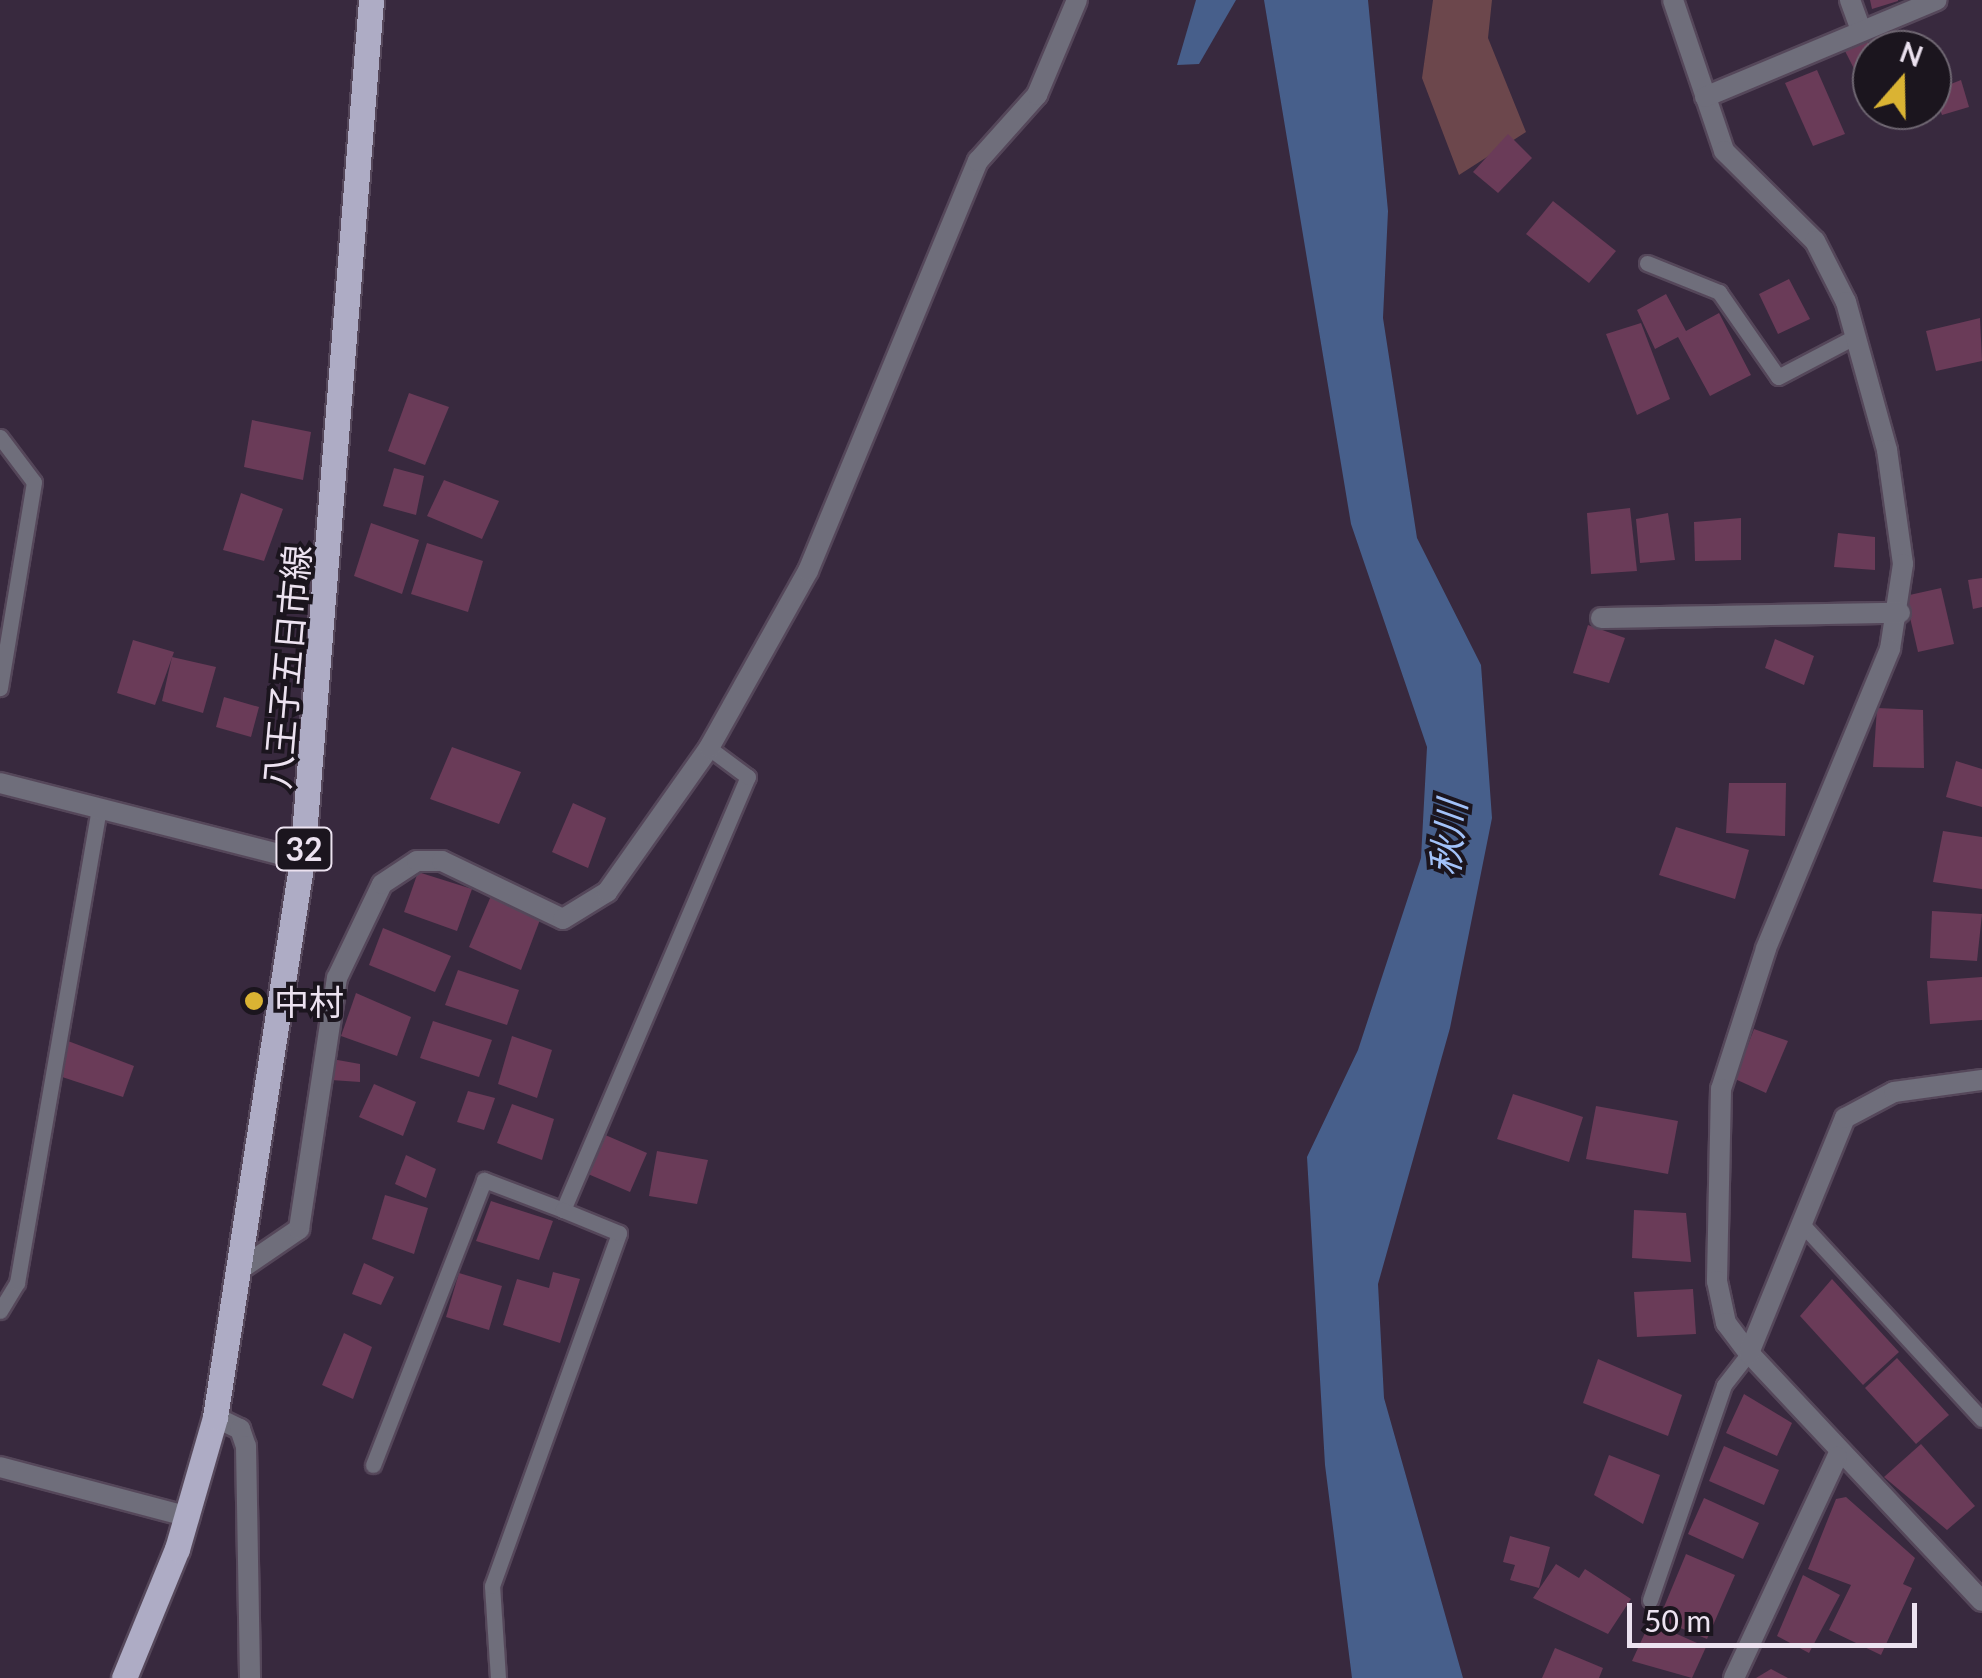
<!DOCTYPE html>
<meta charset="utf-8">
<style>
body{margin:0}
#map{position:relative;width:1982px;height:1678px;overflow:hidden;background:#38293e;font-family:Lato,"Noto Sans JP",sans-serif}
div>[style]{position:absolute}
.green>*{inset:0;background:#6c474c}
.water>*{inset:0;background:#475f8b}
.building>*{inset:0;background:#6a3b58}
.roads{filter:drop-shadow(2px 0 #55475a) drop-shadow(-2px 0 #55475a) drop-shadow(0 2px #55475a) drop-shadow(0 -2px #55475a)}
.lane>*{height:15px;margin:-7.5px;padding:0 7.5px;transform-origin:7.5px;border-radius:7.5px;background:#6f6e7b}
.street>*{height:20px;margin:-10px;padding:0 10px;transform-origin:10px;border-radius:10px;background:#6f6e7b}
.primary>*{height:25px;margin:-12.5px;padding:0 12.5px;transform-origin:12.5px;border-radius:12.5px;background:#aeacc5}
.dots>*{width:28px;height:28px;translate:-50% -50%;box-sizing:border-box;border:5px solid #1b151e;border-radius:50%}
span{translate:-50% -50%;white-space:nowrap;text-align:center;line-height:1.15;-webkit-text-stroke:8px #1b151e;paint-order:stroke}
.shield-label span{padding:2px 8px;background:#1b151e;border:2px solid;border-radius:8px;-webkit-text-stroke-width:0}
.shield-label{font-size:32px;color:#ece2f0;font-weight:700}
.street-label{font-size:35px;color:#ece2f0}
.poi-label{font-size:35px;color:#ece2f0}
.left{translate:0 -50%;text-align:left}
.water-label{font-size:38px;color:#a2c2f9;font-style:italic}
.north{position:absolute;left:1852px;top:30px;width:100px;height:100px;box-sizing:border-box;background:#1b151e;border:2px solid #6f6772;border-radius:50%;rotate:20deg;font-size:28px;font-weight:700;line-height:40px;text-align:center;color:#ece2f0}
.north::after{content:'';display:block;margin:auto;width:35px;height:45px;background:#dab333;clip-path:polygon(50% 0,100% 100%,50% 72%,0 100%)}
.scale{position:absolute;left:1627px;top:1603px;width:290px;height:45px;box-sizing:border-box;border:5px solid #ece2f0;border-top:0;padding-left:12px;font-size:30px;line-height:35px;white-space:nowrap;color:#ece2f0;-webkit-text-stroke:8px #1b151e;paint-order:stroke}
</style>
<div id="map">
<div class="green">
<i style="clip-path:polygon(1433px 0,1492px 0,1488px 38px,1526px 132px,1459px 175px,1422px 78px)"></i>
</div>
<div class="water">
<i style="clip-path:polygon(1196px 0,1236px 0,1199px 64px,1177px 65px)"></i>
<i style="clip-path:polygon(1264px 0,1368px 0,1388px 211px,1383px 318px,1417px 538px,1481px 665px,1492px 818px,1450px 1028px,1378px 1284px,1384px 1398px,1463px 1678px,1352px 1678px,1325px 1465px,1307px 1157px,1358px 1050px,1421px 858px,1427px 747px,1351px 524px)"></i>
</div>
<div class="building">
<i style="clip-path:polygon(1870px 0,1898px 0,1898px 1px,1872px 9px)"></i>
<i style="clip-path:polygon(1867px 40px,1872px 49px,1872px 104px,1845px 51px)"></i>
<i style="clip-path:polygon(1817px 70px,1845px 134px,1813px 146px,1785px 83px)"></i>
<i style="clip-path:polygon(1961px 80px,1969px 107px,1942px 115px,1933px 91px)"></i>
<i style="clip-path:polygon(1508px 134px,1532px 158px,1498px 193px,1473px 172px)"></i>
<i style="clip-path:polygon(1553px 201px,1616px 251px,1589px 283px,1526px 234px)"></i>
<i style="clip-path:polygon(1789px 279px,1810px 319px,1778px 334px,1759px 294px)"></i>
<i style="clip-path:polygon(1666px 294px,1686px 331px,1719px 313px,1751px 375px,1710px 396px,1678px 337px,1655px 349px,1637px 310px)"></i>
<i style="clip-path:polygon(1980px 318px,1982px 361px,1936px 371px,1926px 331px)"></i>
<i style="clip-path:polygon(1641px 323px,1670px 399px,1637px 415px,1606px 334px)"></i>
<i style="clip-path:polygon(409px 393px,449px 407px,425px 465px,388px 451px)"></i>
<i style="clip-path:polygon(252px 420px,311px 432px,303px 480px,244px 467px)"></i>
<i style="clip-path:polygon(394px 468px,424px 476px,416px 515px,383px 506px)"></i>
<i style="clip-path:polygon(444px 480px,499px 501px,482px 539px,427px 516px)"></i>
<i style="clip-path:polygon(241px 493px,283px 509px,264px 561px,223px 550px)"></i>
<i style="clip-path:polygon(1630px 508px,1637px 571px,1591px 574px,1587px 513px)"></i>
<i style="clip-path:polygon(1668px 513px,1675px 560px,1640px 563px,1636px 519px)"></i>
<i style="clip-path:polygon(1741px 518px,1741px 560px,1695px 561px,1694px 522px)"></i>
<i style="clip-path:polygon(371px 523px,419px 540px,402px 594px,354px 576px)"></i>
<i style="clip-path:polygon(1838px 533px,1875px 537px,1875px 570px,1834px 567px)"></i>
<i style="clip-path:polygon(427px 543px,483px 561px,468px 612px,411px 594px)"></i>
<i style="clip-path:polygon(1982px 578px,1982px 607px,1973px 609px,1968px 580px)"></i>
<i style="clip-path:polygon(1941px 588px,1954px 644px,1918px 652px,1905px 596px)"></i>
<i style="clip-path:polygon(1588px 625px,1625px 638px,1609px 683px,1573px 673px)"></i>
<i style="clip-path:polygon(1775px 639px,1814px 656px,1804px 685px,1765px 668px)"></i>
<i style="clip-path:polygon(133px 640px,174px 652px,155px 705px,117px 693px)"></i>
<i style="clip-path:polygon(172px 657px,216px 667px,203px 713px,162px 701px)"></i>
<i style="clip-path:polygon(224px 697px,259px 707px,251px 737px,216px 727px)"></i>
<i style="clip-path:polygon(1877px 708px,1923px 710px,1924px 768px,1873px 767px)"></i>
<i style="clip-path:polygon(452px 747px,521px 772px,499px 824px,430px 799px)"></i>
<i style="clip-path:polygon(1956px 761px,1982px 769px,1982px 807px,1946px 797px)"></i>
<i style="clip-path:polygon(1729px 783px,1786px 783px,1785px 836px,1726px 833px)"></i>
<i style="clip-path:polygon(573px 803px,606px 818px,588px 868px,552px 852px)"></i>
<i style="clip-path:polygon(1676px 827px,1749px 850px,1735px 899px,1659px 875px)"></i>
<i style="clip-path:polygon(1943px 831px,1982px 837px,1982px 889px,1933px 882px)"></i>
<i style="clip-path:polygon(418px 872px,472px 889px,457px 931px,404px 912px)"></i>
<i style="clip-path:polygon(491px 896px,541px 917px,521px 970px,469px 947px)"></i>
<i style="clip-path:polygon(1932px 911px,1982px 914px,1977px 961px,1930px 958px)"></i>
<i style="clip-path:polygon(383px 928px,451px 956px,435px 992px,369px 965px)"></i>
<i style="clip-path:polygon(458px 970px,519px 990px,507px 1025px,445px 1005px)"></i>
<i style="clip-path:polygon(1982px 977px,1982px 1020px,1930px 1024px,1927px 981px)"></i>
<i style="clip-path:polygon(356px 993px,411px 1017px,397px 1056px,341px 1036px)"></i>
<i style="clip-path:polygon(433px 1021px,492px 1040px,479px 1077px,420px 1058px)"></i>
<i style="clip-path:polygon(1754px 1029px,1788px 1041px,1766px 1093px,1735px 1079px)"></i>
<i style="clip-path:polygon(512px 1036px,552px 1050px,537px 1098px,498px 1084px)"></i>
<i style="clip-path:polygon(68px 1041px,134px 1066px,123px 1097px,56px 1075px)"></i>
<i style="clip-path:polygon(332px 1059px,360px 1064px,360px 1082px,331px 1080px)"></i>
<i style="clip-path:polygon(374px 1084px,416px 1102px,403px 1136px,359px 1117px)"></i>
<i style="clip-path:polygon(468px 1091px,495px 1098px,484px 1130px,457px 1122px)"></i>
<i style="clip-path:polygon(1513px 1094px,1583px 1117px,1569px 1162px,1497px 1139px)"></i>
<i style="clip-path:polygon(512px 1104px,554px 1119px,542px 1160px,497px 1143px)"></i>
<i style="clip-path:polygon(1596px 1106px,1678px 1121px,1668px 1174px,1586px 1159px)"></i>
<i style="clip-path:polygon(603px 1134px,647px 1153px,630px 1192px,588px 1174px)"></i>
<i style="clip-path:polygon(657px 1151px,708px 1160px,697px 1204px,649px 1196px)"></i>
<i style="clip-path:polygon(406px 1155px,436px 1169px,426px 1198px,395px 1184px)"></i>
<i style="clip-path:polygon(385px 1195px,428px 1208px,414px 1254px,372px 1239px)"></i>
<i style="clip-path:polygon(491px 1201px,553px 1221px,539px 1260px,476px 1241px)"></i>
<i style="clip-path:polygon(1634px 1210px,1686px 1213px,1691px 1262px,1632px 1258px)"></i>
<i style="clip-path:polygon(364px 1263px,394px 1277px,381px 1305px,352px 1294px)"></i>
<i style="clip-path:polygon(553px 1272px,580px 1279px,560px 1343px,503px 1325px,517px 1279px,549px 1288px)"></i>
<i style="clip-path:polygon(459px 1273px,502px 1286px,489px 1330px,446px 1317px)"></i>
<i style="clip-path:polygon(1832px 1279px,1899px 1352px,1863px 1385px,1800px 1316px)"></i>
<i style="clip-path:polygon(1693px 1289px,1696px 1334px,1637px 1337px,1634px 1292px)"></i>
<i style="clip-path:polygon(344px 1333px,372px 1347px,353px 1399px,322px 1385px)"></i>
<i style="clip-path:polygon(1897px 1358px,1949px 1415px,1916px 1444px,1865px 1388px)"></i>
<i style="clip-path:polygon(1598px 1359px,1682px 1395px,1668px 1436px,1583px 1403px)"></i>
<i style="clip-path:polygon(1744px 1394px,1792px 1423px,1777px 1456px,1726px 1433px)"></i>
<i style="clip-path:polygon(1921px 1444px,1975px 1506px,1947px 1530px,1884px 1477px)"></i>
<i style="clip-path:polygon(1724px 1446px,1779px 1470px,1764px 1505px,1709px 1481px)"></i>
<i style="clip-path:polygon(1609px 1455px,1660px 1475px,1643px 1524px,1594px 1495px)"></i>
<i style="clip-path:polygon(1846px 1497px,1915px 1558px,1903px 1584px,1912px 1588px,1881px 1655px,1829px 1630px,1851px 1585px,1808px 1569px,1836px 1499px)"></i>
<i style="clip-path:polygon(1704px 1498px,1759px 1523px,1743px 1559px,1688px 1534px)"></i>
<i style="clip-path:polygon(1510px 1536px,1550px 1547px,1539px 1588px,1510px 1580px,1515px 1565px,1503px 1562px)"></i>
<i style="clip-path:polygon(1686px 1554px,1735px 1575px,1707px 1639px,1659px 1619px)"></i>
<i style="clip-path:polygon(1556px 1564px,1579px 1578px,1585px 1569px,1631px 1599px,1608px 1634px,1533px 1598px)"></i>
<i style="clip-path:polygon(1803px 1575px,1840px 1595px,1809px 1653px,1777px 1636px)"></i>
<i style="clip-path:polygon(1650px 1622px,1706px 1647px,1692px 1678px,1632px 1661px)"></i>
<i style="clip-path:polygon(1555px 1648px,1603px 1668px,1599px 1678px,1542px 1678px)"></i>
<i style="clip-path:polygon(1771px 1669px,1788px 1678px,1756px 1678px)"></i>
</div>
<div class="roads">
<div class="lane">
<i style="left:1647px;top:263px;width:78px;rotate:21.9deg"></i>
<i style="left:1719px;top:292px;width:103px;rotate:55.2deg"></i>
<i style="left:1778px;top:377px;width:88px;rotate:-27.7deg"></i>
<i style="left:0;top:437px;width:56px;rotate:52.9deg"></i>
<i style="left:34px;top:482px;width:209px;rotate:99.4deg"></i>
<i style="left:1800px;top:1222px;width:268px;rotate:47.3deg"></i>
<i style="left:0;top:1311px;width:33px;rotate:-59deg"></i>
<i style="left:17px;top:1283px;width:481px;rotate:-80.2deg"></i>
<i style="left:373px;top:1465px;width:306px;rotate:-68.7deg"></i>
<i style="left:484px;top:1180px;width:85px;rotate:20.8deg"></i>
<i style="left:563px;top:1210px;width:471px;rotate:-66.9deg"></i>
<i style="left:748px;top:777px;width:49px;rotate:-143.4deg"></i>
<i style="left:1650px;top:1600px;width:227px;rotate:-71deg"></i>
<i style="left:1724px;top:1385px;width:41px;rotate:-52deg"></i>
<i style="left:498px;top:1678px;width:92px;rotate:-93.7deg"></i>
<i style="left:492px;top:1586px;width:375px;rotate:-70.2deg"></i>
<i style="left:619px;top:1233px;width:61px;rotate:-157.7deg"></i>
</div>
<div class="street">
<i style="left:1673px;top:0;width:159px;rotate:71.3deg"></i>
<i style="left:1724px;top:151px;width:128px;rotate:44.7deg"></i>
<i style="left:1815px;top:241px;width:68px;rotate:63.1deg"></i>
<i style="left:1846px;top:302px;width:154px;rotate:74.5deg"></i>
<i style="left:1887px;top:450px;width:115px;rotate:82deg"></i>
<i style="left:1903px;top:564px;width:86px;rotate:98.7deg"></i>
<i style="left:1890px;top:649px;width:325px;rotate:112.5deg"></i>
<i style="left:1766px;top:949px;width:147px;rotate:107.8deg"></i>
<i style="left:1721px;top:1089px;width:192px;rotate:91.2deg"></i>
<i style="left:1717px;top:1281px;width:43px;rotate:77.9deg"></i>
<i style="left:1726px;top:1323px;width:38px;rotate:53deg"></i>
<i style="left:1749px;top:1353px;width:340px;rotate:46.8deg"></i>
<i style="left:1850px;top:0;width:33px;rotate:70deg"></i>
<i style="left:1705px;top:97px;width:251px;rotate:-22.7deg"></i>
<i style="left:1601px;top:618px;width:299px;rotate:-1deg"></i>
<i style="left:0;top:783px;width:312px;rotate:14.3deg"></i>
<i style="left:239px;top:1270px;width:73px;rotate:-34.3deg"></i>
<i style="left:299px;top:1229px;width:254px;rotate:-81.4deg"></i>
<i style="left:337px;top:978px;width:104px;rotate:-64.4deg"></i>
<i style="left:382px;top:884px;width:42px;rotate:-33.3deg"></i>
<i style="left:417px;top:861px;width:25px"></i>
<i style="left:442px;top:861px;width:134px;rotate:25.6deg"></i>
<i style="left:563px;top:919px;width:52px;rotate:-31.5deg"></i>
<i style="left:607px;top:892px;width:176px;rotate:-54.7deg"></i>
<i style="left:709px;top:748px;width:203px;rotate:-60.8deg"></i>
<i style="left:808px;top:571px;width:444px;rotate:-67.5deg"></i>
<i style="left:978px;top:161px;width:89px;rotate:-48.2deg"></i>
<i style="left:1037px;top:95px;width:103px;rotate:-67.2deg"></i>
<i style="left:1749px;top:1353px;width:254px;rotate:-67.8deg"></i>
<i style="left:1845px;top:1118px;width:55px;rotate:-28deg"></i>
<i style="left:1894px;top:1092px;width:89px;rotate:-7.8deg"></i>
<i style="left:215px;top:1417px;width:28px;rotate:26deg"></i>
<i style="left:240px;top:1429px;width:18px;rotate:71deg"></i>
<i style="left:246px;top:1446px;width:232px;rotate:89deg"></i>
<i style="left:0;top:1467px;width:196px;rotate:14.8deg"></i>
<i style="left:1734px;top:1678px;width:244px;rotate:-65deg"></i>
</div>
<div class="primary">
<i style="left:124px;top:1678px;width:139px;rotate:-67.7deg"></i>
<i style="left:177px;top:1549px;width:137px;rotate:-73.9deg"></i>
<i style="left:215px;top:1417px;width:564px;rotate:-81.12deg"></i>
<i style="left:302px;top:860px;width:863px;rotate:-85.41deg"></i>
</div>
</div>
<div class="dots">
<i style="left:254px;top:1001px;background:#dab333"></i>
</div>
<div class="shield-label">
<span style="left:304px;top:849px">32</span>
</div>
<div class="street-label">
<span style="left:286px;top:667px;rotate:-85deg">八王子五日市線</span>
</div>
<div class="poi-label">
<span class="left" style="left:274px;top:1001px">中村</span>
</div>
<div class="water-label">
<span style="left:1448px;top:838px;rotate:-84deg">秋川</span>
</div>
<div class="north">N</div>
<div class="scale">50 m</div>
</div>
